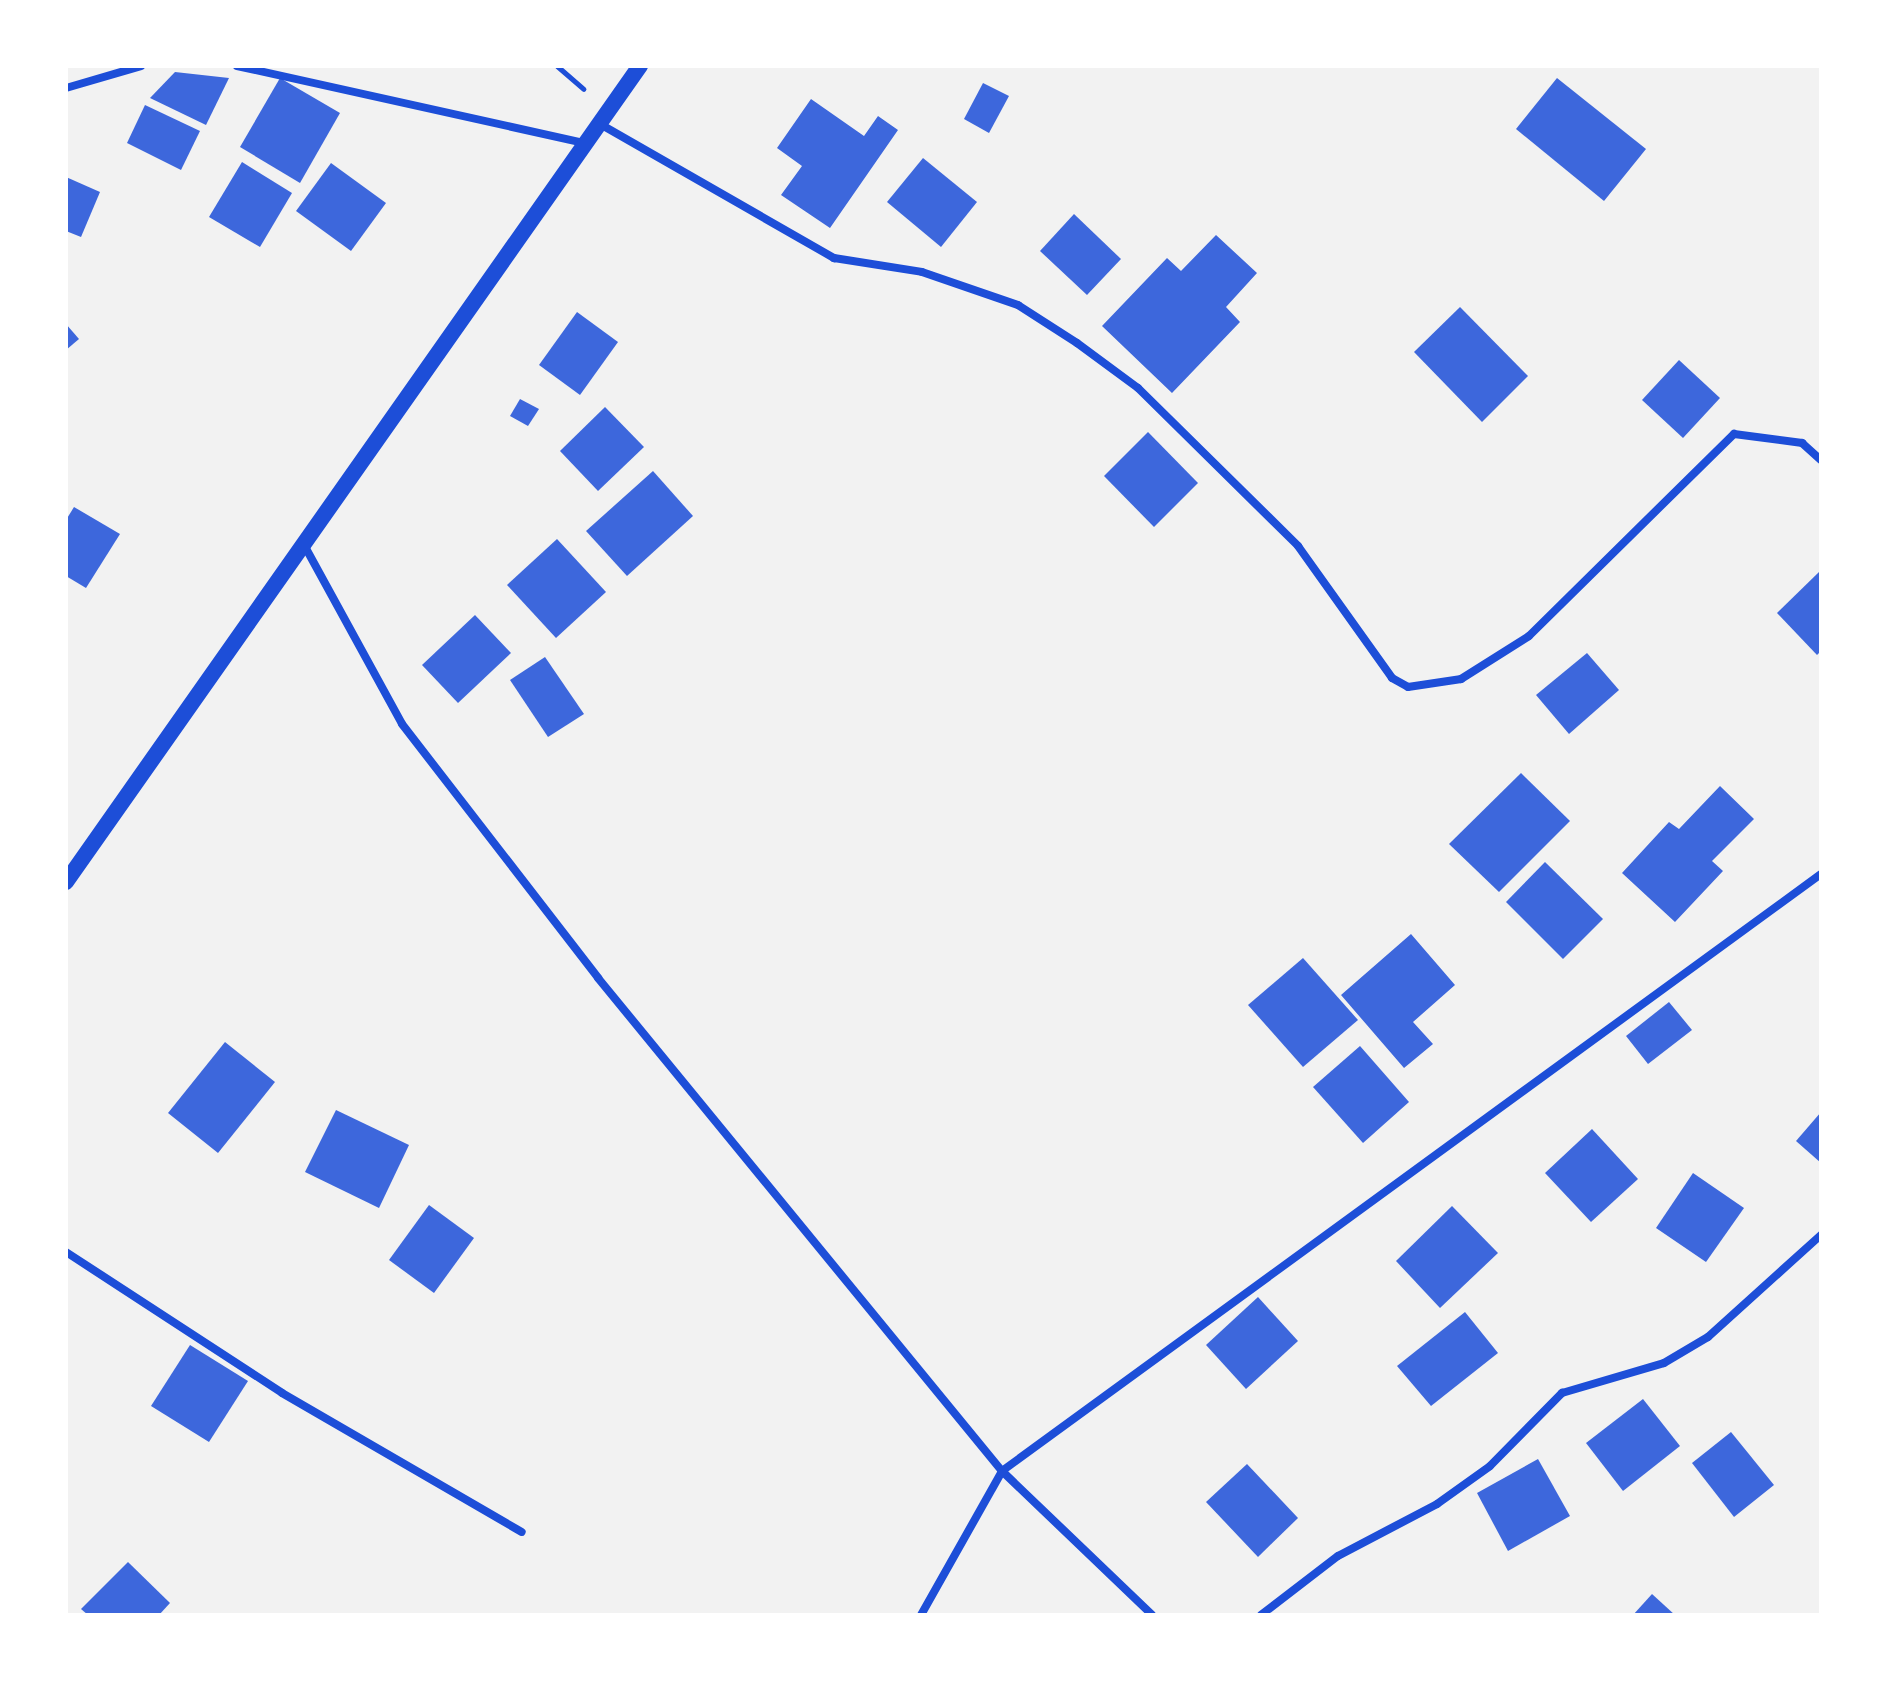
<!DOCTYPE html>
<style>
body{margin:0}
#map{position:relative;width:1887px;height:1681px;overflow:hidden;background:#f2f2f2;font-family:"Titillium Web",sans-serif}
div>[style]{position:absolute}
.building>*{inset:0;background:#3d67dc}
.path>*{height:5px;margin:-2.5px;padding:0 2.5px;transform-origin:2.5px;border-radius:2.5px;background:#1d4ed8}
.minor>*{height:8px;margin:-4px;padding:0 4px;transform-origin:4px;border-radius:4px;background:#1d4ed8}
.secondary>*{height:16px;margin:-8px;padding:0 8px;transform-origin:8px;border-radius:8px;background:#1d4ed8}
span{translate:-50% -50%;white-space:nowrap;text-align:center;line-height:1.15;-webkit-text-stroke:6px #fff;paint-order:stroke}
.frame{position:absolute;inset:0;border:68px solid #fff;pointer-events:none}
</style>
<div id="map">
<div class="building">
<i style="clip-path:polygon(175px 72px,229px 78px,206px 125px,150px 98px)"></i>
<i style="clip-path:polygon(280px 78px,340px 113px,300px 183px,240px 147px)"></i>
<i style="clip-path:polygon(1557px 78px,1646px 149px,1604px 201px,1516px 129px)"></i>
<i style="clip-path:polygon(983px 83px,1009px 96px,989px 133px,964px 119px)"></i>
<i style="clip-path:polygon(811px 99px,864px 136px,878px 116px,898px 130px,830px 228px,781px 195px,802px 166px,777px 148px)"></i>
<i style="clip-path:polygon(145px 105px,200px 131px,181px 170px,127px 143px)"></i>
<i style="clip-path:polygon(923px 158px,977px 202px,941px 247px,887px 202px)"></i>
<i style="clip-path:polygon(242px 162px,292px 193px,260px 247px,209px 217px)"></i>
<i style="clip-path:polygon(331px 163px,386px 203px,351px 251px,296px 211px)"></i>
<i style="clip-path:polygon(66px 177px,100px 192px,81px 237px,66px 231px)"></i>
<i style="clip-path:polygon(1074px 214px,1121px 259px,1087px 295px,1040px 251px)"></i>
<i style="clip-path:polygon(1216px 235px,1257px 273px,1226px 307px,1240px 322px,1172px 393px,1102px 326px,1167px 258px,1181px 271px)"></i>
<i style="clip-path:polygon(1460px 307px,1528px 376px,1482px 422px,1414px 352px)"></i>
<i style="clip-path:polygon(577px 312px,618px 342px,580px 395px,539px 365px)"></i>
<i style="clip-path:polygon(66px 324px,79px 339px,66px 350px)"></i>
<i style="clip-path:polygon(1679px 360px,1720px 398px,1683px 438px,1642px 400px)"></i>
<i style="clip-path:polygon(520px 399px,539px 409px,528px 426px,510px 416px)"></i>
<i style="clip-path:polygon(605px 407px,644px 447px,598px 491px,560px 451px)"></i>
<i style="clip-path:polygon(1148px 432px,1198px 483px,1154px 527px,1104px 476px)"></i>
<i style="clip-path:polygon(653px 471px,693px 516px,627px 576px,586px 531px)"></i>
<i style="clip-path:polygon(74px 507px,120px 534px,86px 588px,66px 576px,66px 520px)"></i>
<i style="clip-path:polygon(557px 539px,606px 592px,556px 638px,507px 585px)"></i>
<i style="clip-path:polygon(1819px 572px,1821px 651px,1817px 655px,1777px 613px)"></i>
<i style="clip-path:polygon(475px 615px,511px 653px,458px 703px,422px 665px)"></i>
<i style="clip-path:polygon(1587px 653px,1619px 690px,1569px 734px,1536px 695px)"></i>
<i style="clip-path:polygon(545px 657px,584px 714px,548px 737px,510px 680px)"></i>
<i style="clip-path:polygon(1521px 773px,1570px 821px,1499px 892px,1449px 844px)"></i>
<i style="clip-path:polygon(1720px 786px,1754px 819px,1712px 861px,1723px 871px,1675px 922px,1622px 873px,1669px 822px,1679px 829px)"></i>
<i style="clip-path:polygon(1545px 862px,1603px 919px,1563px 959px,1506px 902px)"></i>
<i style="clip-path:polygon(1411px 934px,1455px 985px,1413px 1022px,1433px 1044px,1404px 1068px,1341px 995px)"></i>
<i style="clip-path:polygon(1303px 958px,1358px 1020px,1303px 1067px,1248px 1005px)"></i>
<i style="clip-path:polygon(1669px 1002px,1692px 1030px,1648px 1064px,1626px 1036px)"></i>
<i style="clip-path:polygon(225px 1042px,275px 1082px,218px 1153px,168px 1113px)"></i>
<i style="clip-path:polygon(1360px 1046px,1409px 1102px,1363px 1143px,1313px 1087px)"></i>
<i style="clip-path:polygon(336px 1110px,409px 1145px,379px 1208px,305px 1172px)"></i>
<i style="clip-path:polygon(1821px 1112px,1821px 1163px,1796px 1141px)"></i>
<i style="clip-path:polygon(1592px 1129px,1638px 1179px,1591px 1222px,1545px 1173px)"></i>
<i style="clip-path:polygon(1693px 1173px,1744px 1208px,1706px 1262px,1656px 1228px)"></i>
<i style="clip-path:polygon(429px 1205px,474px 1238px,434px 1293px,389px 1260px)"></i>
<i style="clip-path:polygon(1452px 1206px,1498px 1253px,1440px 1308px,1396px 1261px)"></i>
<i style="clip-path:polygon(1258px 1297px,1298px 1341px,1246px 1389px,1206px 1345px)"></i>
<i style="clip-path:polygon(1465px 1312px,1498px 1353px,1431px 1406px,1397px 1366px)"></i>
<i style="clip-path:polygon(190px 1345px,248px 1381px,209px 1442px,151px 1406px)"></i>
<i style="clip-path:polygon(1643px 1399px,1680px 1446px,1623px 1491px,1586px 1443px)"></i>
<i style="clip-path:polygon(1731px 1432px,1774px 1485px,1734px 1517px,1692px 1463px)"></i>
<i style="clip-path:polygon(1538px 1459px,1570px 1516px,1508px 1551px,1477px 1493px)"></i>
<i style="clip-path:polygon(1247px 1464px,1298px 1518px,1258px 1557px,1206px 1502px)"></i>
<i style="clip-path:polygon(128px 1562px,170px 1603px,159px 1615px,88px 1615px,81px 1609px)"></i>
<i style="clip-path:polygon(1652px 1594px,1675px 1615px,1633px 1615px)"></i>
</div>
<div class="path">
<i style="left:557px;top:66px;width:35px;rotate:41deg"></i>
</div>
<div class="minor">
<i style="left:237px;top:66px;width:356px;rotate:12.5deg"></i>
<i style="left:66px;top:88px;width:78px;rotate:-16.3deg"></i>
<i style="left:600px;top:124px;width:270px;rotate:29.8deg"></i>
<i style="left:834px;top:258px;width:89px;rotate:9deg"></i>
<i style="left:922px;top:272px;width:102px;rotate:19deg"></i>
<i style="left:1018px;top:305px;width:70px;rotate:32.8deg"></i>
<i style="left:1077px;top:343px;width:76px;rotate:36.4deg"></i>
<i style="left:1138px;top:388px;width:225px;rotate:44.6deg"></i>
<i style="left:1298px;top:546px;width:162px;rotate:54.5deg"></i>
<i style="left:1392px;top:678px;width:18px;rotate:29deg"></i>
<i style="left:1408px;top:687px;width:54px;rotate:-8.6deg"></i>
<i style="left:1461px;top:679px;width:80px;rotate:-32.3deg"></i>
<i style="left:1529px;top:636px;width:288px;rotate:-44.6deg"></i>
<i style="left:1734px;top:434px;width:69px;rotate:7.5deg"></i>
<i style="left:1802px;top:443px;width:25px;rotate:42deg"></i>
<i style="left:303px;top:543px;width:206px;rotate:61.3deg"></i>
<i style="left:402px;top:724px;width:321px;rotate:52.3deg"></i>
<i style="left:598px;top:978px;width:637px;rotate:50.67deg"></i>
<i style="left:1002px;top:1471px;width:208px;rotate:43.8deg"></i>
<i style="left:66px;top:1252px;width:258px;rotate:33.1deg"></i>
<i style="left:282px;top:1393px;width:277px;rotate:30.1deg"></i>
<i style="left:921px;top:1615px;width:165px;rotate:-60.6deg"></i>
<i style="left:1002px;top:1471px;width:1013px;rotate:-36.09deg"></i>
<i style="left:1261px;top:1615px;width:97px;rotate:-37.5deg"></i>
<i style="left:1338px;top:1556px;width:112px;rotate:-27.7deg"></i>
<i style="left:1437px;top:1504px;width:65px;rotate:-35.6deg"></i>
<i style="left:1490px;top:1466px;width:103px;rotate:-45.4deg"></i>
<i style="left:1562px;top:1393px;width:106px;rotate:-16.4deg"></i>
<i style="left:1664px;top:1363px;width:51px;rotate:-30.6deg"></i>
<i style="left:1708px;top:1337px;width:152px;rotate:-42.1deg"></i>
</div>
<div class="secondary">
<i style="left:66px;top:882px;width:998px;rotate:-54.88deg"></i>
</div>
<div class="frame"></div>
</div>
